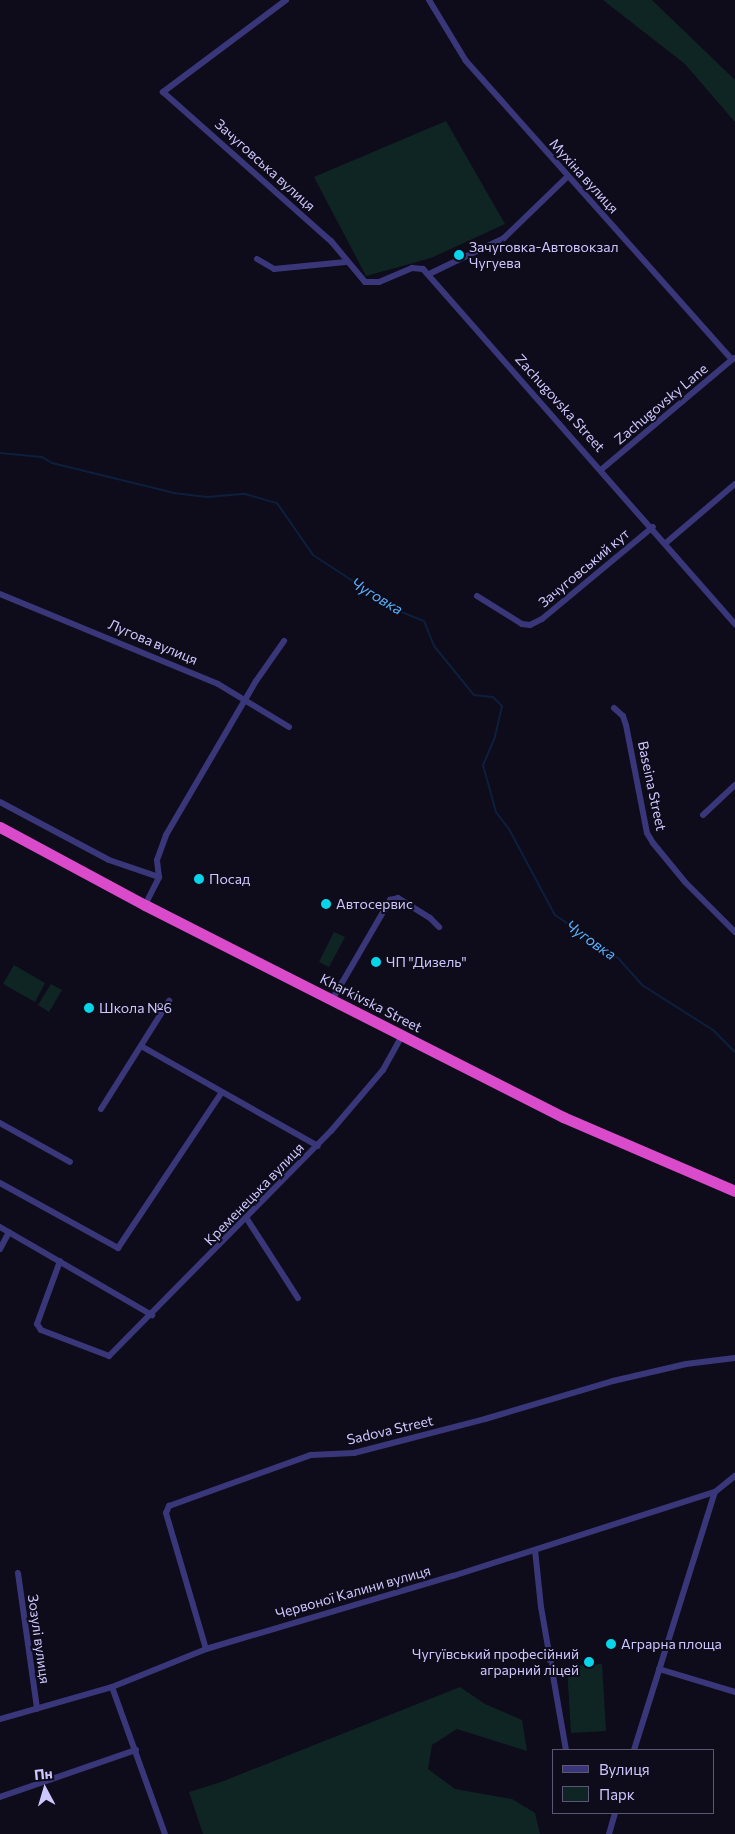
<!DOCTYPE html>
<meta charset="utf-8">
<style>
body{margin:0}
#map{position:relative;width:735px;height:1834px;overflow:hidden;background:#0e0b1b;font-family:Commissioner,sans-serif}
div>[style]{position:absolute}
.green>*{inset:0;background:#0f2524}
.stream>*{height:2px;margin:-1px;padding:0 1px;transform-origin:1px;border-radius:1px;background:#0c203e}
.minor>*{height:6px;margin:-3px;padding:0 3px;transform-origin:3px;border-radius:3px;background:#393779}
.trunk>*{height:11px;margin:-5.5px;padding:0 5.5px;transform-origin:5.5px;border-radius:5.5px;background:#da4bcc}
.dots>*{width:14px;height:14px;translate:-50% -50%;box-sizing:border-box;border:2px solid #0e0b1b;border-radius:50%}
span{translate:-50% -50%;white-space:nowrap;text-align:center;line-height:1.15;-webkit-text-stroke:4px #0e0b1b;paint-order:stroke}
.street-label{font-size:14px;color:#cdc7fe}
.poi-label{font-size:14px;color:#cdc7fe}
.left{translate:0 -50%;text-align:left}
.right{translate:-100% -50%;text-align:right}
.water-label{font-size:15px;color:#58b0fb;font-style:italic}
.legend{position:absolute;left:552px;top:1749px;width:162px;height:65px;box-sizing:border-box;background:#0e0b1b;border:1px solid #5a5676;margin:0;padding:6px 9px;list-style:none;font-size:15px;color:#cdc7fe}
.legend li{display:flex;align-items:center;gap:10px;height:25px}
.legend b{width:25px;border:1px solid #5a5676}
.north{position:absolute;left:20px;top:1764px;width:50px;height:50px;-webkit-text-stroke:4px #0e0b1b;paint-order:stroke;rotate:354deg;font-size:14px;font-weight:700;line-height:20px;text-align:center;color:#cdc7fe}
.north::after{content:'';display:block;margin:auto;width:18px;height:22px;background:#cdc7fe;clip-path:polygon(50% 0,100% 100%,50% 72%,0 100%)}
</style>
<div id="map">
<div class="green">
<i style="clip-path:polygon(603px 0,652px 0,735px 80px,735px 122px,685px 64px)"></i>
<i style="clip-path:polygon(446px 121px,505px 224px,431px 258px,366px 276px,314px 177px)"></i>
<i style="clip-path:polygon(334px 932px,345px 937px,329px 967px,319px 962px)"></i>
<i style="clip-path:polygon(14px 965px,45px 983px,35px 1002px,3px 984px)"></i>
<i style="clip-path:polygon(51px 984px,62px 990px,49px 1012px,38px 1005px)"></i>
<i style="clip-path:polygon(602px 1664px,606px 1731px,571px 1733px,567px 1666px)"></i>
<i style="clip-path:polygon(460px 1687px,485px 1704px,522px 1720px,527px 1751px,457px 1729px,432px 1745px,428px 1769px,455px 1789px,512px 1799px,535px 1813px,540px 1834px,203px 1834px,189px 1792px,221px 1782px)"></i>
</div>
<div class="stream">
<i style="left:0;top:453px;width:42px;rotate:5.4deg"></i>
<i style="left:42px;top:457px;width:12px;rotate:31deg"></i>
<i style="left:52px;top:463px;width:126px;rotate:13.8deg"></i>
<i style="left:174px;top:493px;width:33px;rotate:7deg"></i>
<i style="left:207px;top:497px;width:38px;rotate:-5deg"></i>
<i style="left:245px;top:494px;width:33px;rotate:16deg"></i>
<i style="left:277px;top:503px;width:63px;rotate:55.3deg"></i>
<i style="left:313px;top:555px;width:103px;rotate:33.1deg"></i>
<i style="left:399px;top:611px;width:27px;rotate:22deg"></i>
<i style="left:424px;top:621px;width:27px;rotate:68deg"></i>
<i style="left:434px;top:646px;width:63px;rotate:50.8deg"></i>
<i style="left:474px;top:695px;width:19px;rotate:6deg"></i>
<i style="left:493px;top:697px;width:13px;rotate:45deg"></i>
<i style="left:502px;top:706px;width:32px;rotate:103deg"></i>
<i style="left:495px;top:737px;width:30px;rotate:113deg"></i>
<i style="left:483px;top:765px;width:49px;rotate:74.5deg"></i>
<i style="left:496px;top:812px;width:21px;rotate:53deg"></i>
<i style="left:509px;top:829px;width:98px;rotate:61.9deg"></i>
<i style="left:555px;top:915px;width:76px;rotate:34.3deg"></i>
<i style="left:618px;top:958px;width:36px;rotate:48deg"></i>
<i style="left:642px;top:985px;width:84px;rotate:32.4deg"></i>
<i style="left:713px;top:1030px;width:31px;rotate:45deg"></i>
</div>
<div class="minor">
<i style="left:286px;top:0;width:154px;rotate:143.2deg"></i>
<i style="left:163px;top:92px;width:225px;rotate:41.6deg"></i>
<i style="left:331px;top:241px;width:53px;rotate:50.3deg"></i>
<i style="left:365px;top:282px;width:14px"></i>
<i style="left:379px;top:282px;width:36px;rotate:-23deg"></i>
<i style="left:412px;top:268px;width:11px;rotate:5deg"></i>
<i style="left:423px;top:269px;width:473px;rotate:48.7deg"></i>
<i style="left:429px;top:0;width:71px;rotate:58.8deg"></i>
<i style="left:466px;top:61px;width:400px;rotate:48.3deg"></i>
<i style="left:257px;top:259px;width:20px;rotate:30deg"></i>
<i style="left:274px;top:269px;width:72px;rotate:-5.6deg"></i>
<i style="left:429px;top:274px;width:83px;rotate:-25.6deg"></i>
<i style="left:504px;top:238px;width:89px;rotate:-44.1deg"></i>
<i style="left:602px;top:469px;width:172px;rotate:-40.1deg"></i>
<i style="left:667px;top:542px;width:89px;rotate:-40.5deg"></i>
<i style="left:0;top:594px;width:236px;rotate:22.4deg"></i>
<i style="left:218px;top:684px;width:83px;rotate:31.2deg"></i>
<i style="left:477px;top:596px;width:53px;rotate:31.9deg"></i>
<i style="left:522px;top:624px;width:8px;rotate:7deg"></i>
<i style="left:530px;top:625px;width:13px;rotate:-27deg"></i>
<i style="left:542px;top:619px;width:144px;rotate:-39.7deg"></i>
<i style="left:614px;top:708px;width:12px;rotate:42deg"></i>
<i style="left:623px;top:716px;width:9px;rotate:72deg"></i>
<i style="left:626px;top:725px;width:110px;rotate:79deg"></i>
<i style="left:647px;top:833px;width:12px;rotate:59deg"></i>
<i style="left:653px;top:843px;width:50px;rotate:50.6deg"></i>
<i style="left:685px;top:882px;width:71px;rotate:45deg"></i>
<i style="left:0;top:802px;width:123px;rotate:28deg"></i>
<i style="left:109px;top:860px;width:53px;rotate:18.8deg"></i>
<i style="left:703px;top:815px;width:44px;rotate:-43.2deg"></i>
<i style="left:145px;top:905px;width:31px;rotate:-63deg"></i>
<i style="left:159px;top:877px;width:17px;rotate:-97deg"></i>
<i style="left:157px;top:860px;width:27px;rotate:-70deg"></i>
<i style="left:166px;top:835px;width:178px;rotate:-59.7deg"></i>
<i style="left:256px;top:681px;width:49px;rotate:-55deg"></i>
<i style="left:332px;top:1000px;width:116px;rotate:-59.9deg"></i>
<i style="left:390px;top:900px;width:8px;rotate:-14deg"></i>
<i style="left:398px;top:898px;width:38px;rotate:32deg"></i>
<i style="left:430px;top:918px;width:13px;rotate:45deg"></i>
<i style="left:141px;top:1046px;width:203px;rotate:29.5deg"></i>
<i style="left:101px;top:1109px;width:128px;rotate:-57.8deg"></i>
<i style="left:0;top:1123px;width:80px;rotate:29.1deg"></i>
<i style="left:0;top:1183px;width:135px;rotate:28.8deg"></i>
<i style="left:118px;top:1248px;width:187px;rotate:-56.3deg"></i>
<i style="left:247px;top:1219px;width:94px;rotate:57.2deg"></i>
<i style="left:0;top:1227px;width:176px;rotate:30.1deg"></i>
<i style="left:0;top:1249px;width:19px;rotate:-62deg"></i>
<i style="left:60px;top:1261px;width:67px;rotate:110.1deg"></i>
<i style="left:37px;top:1324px;width:7px;rotate:56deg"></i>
<i style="left:41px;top:1330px;width:73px;rotate:20.9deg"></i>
<i style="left:109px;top:1356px;width:316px;rotate:-45.4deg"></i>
<i style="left:331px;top:1131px;width:80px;rotate:-49.6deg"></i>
<i style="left:383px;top:1070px;width:39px;rotate:-61deg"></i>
<i style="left:535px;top:1550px;width:57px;rotate:84deg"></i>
<i style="left:541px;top:1607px;width:145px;rotate:80.1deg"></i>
<i style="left:18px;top:1573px;width:137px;rotate:82deg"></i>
<i style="left:206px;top:1649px;width:142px;rotate:-106.4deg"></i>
<i style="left:166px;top:1513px;width:8px;rotate:-67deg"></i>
<i style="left:169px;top:1506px;width:151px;rotate:-19.8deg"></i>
<i style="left:311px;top:1455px;width:43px;rotate:-2.7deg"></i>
<i style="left:354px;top:1453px;width:135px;rotate:-14.5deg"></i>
<i style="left:485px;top:1419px;width:134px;rotate:-16.5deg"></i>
<i style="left:613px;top:1381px;width:75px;rotate:-13.1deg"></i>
<i style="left:686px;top:1364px;width:49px;rotate:-7deg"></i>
<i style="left:659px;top:1669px;width:79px;rotate:16.8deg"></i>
<i style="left:112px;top:1687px;width:156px;rotate:70.2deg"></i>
<i style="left:0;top:1719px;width:116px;rotate:-15.9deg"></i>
<i style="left:112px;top:1687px;width:101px;rotate:-22deg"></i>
<i style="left:206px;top:1649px;width:258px;rotate:-16.5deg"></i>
<i style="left:453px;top:1576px;width:275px;rotate:-17.8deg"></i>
<i style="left:715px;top:1492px;width:26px;rotate:-39deg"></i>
<i style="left:634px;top:1750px;width:270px;rotate:-72.6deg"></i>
<i style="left:0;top:1797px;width:144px;rotate:-19.1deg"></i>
<i style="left:609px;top:1834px;width:22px;rotate:-74deg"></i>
</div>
<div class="trunk">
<i style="left:0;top:827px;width:165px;rotate:28.3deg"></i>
<i style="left:145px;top:905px;width:469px;rotate:26.9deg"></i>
<i style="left:563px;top:1117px;width:187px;rotate:23.3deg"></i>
</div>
<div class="dots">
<i style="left:459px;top:255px;background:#06d5ea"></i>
<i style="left:199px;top:879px;background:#06d5ea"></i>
<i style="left:326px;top:904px;background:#06d5ea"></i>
<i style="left:376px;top:962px;background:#06d5ea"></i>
<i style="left:89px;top:1008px;background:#06d5ea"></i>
<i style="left:611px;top:1644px;background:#06d5ea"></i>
<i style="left:589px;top:1662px;background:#06d5ea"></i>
</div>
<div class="street-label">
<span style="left:265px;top:165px;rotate:42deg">Зачуговська вулиця</span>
<span style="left:584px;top:176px;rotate:48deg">Мухіна вулиця</span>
<span style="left:560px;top:403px;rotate:48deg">Zachugovska Street</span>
<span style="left:661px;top:404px;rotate:-40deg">Zachugovsky Lane</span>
<span style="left:584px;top:568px;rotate:-40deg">Зачуговський кут</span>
<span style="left:153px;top:642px;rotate:23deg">Лугова вулиця</span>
<span style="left:652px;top:786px;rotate:78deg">Baseina Street</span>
<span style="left:371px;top:1003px;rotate:27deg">Kharkivska Street</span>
<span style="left:254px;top:1194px;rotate:-46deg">Кременецька вулиця</span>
<span style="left:390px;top:1430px;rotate:-13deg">Sadova Street</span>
<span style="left:353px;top:1592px;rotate:-16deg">Червоної Калини вулиця</span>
<span style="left:39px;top:1639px;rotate:82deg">Зозулі вулиця</span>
</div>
<div class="poi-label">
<span class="left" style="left:469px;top:255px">Зачуговка-Автовокзал<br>Чугуева</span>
<span class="left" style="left:209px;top:879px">Посад</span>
<span class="left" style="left:336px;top:904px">Автосервис</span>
<span class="left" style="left:386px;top:962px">ЧП "Дизель"</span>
<span class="left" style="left:99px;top:1008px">Школа №6</span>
<span class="left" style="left:621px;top:1644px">Аграрна площа</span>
<span class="right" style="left:579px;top:1662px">Чугуївський професійний<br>аграрний ліцей</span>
</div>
<div class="water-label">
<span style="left:377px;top:596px;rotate:31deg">Чуговка</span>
<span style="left:591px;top:940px;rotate:35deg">Чуговка</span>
</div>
<ul class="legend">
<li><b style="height:6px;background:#393779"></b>Вулиця</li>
<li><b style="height:14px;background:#0f2524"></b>Парк</li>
</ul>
<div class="north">Пн</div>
</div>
